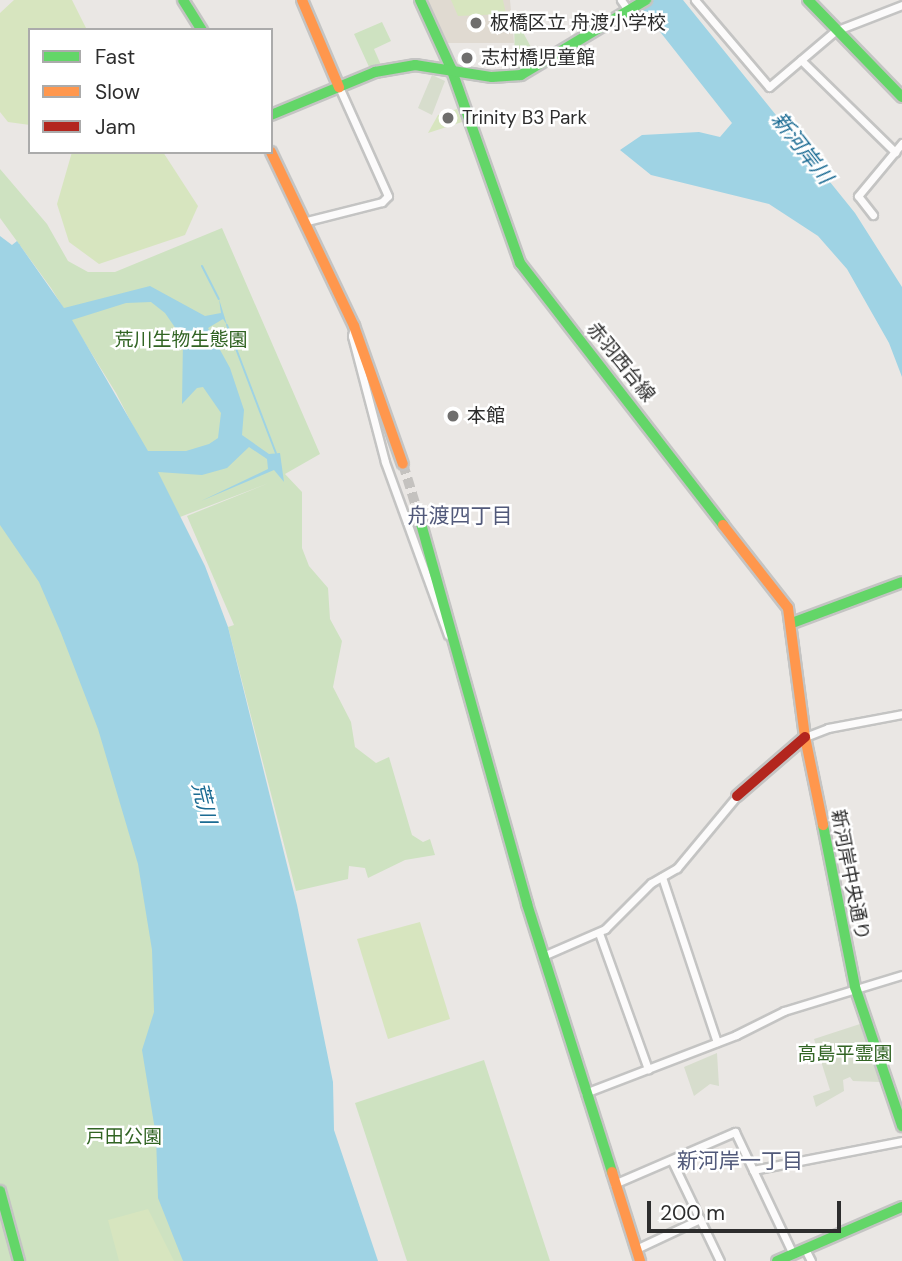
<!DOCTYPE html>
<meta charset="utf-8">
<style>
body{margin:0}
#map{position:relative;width:902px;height:1261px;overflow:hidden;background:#eae7e4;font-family:"DM Sans","Noto Sans JP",sans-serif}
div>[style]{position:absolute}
.education>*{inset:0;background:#e0dad1}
.green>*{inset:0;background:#cee2c1}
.cemetery>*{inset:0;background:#d7ddcd}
.pitch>*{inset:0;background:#d7e5bf}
.water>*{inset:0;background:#9fd3e4}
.stream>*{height:2px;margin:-1px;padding:0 1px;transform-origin:1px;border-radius:1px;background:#9fd3e4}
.secondary-tunnel>*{height:10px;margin-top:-5px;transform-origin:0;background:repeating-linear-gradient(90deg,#c4c2bf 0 10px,transparent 0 15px)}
.roads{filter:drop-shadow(2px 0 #c4c4c3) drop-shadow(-2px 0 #c4c4c3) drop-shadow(0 2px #c4c4c3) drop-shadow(0 -2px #c4c4c3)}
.street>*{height:7px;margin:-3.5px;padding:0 3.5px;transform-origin:3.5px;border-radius:3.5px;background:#fcfbfb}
.fast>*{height:10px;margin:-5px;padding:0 5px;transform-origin:5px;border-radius:5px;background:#63d668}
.slow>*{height:10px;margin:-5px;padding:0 5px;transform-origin:5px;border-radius:5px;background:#ff974d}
.jam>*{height:10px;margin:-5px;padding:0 5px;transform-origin:5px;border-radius:5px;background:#b3261e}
.dots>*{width:19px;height:19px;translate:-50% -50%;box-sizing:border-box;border:4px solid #fff;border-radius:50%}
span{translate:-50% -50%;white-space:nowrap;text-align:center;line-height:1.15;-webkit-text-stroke:5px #fff;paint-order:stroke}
.poi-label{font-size:19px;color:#2d2d2d}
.left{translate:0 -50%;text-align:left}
.park-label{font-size:19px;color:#316423}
.street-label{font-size:19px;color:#2d2d2d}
.water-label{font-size:21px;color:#1b6b93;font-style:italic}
.neighbourhood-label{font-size:21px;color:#51597a}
.legend{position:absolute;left:28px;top:28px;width:245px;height:126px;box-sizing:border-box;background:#fff;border:2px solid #ababab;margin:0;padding:9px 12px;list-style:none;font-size:21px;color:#2d2d2d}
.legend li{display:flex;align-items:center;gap:14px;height:35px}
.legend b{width:35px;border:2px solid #ababab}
.scale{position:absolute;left:647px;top:1201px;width:194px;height:32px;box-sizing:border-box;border:4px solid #2d2d2d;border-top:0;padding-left:9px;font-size:21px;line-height:24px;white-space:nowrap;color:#2d2d2d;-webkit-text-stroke:5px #fff;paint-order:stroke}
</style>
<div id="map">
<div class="education">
<i style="clip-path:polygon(428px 0,510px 0,514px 43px,447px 43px)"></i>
</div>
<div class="green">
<i style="clip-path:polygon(514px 16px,538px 60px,515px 69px)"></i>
<i style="clip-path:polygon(382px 22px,391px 41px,374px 49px,381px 65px,370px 69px,354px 34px)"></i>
<i style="clip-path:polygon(0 169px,47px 224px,68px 261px,88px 272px,115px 272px,222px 228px,320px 454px,285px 474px,302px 492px,302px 548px,309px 566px,328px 588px,330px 619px,342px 641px,333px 687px,351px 722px,355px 747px,376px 763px,389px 757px,412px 835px,423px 842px,430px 839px,435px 855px,405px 860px,368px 878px,365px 868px,349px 866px,348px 879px,296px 891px,228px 627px,234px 625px,187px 516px,269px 483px,180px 517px,116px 393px,51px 288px,0 218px)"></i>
<i style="clip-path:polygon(0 386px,273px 1261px,0 1261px)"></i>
<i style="clip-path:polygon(484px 1060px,550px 1261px,407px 1261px,355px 1103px)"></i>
</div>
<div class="cemetery">
<i style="clip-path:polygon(432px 75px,445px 81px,432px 115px,418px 108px)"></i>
<i style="clip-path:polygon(860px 1024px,880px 1082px,853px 1081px,850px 1077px,843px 1080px,844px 1091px,816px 1107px,813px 1096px,830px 1090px,814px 1039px)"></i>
<i style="clip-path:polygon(717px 1053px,719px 1086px,710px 1084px,694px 1096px,684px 1067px)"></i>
</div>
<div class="pitch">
<i style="clip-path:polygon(14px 0,72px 0,87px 30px,30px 30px,30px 125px,8px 122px,0 112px,0 13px)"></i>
<i style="clip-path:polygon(451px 0,503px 0,506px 14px,458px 16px)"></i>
<i style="clip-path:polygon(457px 109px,462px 122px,428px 133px,438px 115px)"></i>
<i style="clip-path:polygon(72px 152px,163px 152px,198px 206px,185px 235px,99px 264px,69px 242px,57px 204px)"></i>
<i style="clip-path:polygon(420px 922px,450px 1019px,388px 1039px,357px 939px)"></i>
<i style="clip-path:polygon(148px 1209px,174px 1261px,119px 1261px,108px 1220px)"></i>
</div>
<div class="water">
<i style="clip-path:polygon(635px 0,683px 0,855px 213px,902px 287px,902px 377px,889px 343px,847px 269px,818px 236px,769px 204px,651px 175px,620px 150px,642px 135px,699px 132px,720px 137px,732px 123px)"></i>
<i style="clip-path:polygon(evenodd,0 236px,12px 245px,17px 241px,64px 308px,150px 286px,205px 316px,221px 313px,219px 299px,227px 325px,223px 319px,208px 328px,230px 368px,244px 410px,242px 435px,269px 454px,280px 453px,284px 482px,274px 470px,201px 501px,268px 469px,267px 459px,249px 447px,227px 468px,202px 475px,158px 472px,205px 566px,228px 627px,297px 905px,333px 1082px,334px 1130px,378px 1261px,183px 1261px,158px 1198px,156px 1136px,142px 1050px,154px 1012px,152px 950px,138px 864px,98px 729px,61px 633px,39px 582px,0 525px,0 236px,151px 302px,165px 313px,183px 339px,182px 404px,197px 388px,203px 387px,221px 413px,218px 438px,209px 444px,186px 451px,148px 451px,72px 320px,126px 303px,151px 302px)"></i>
</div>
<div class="stream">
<i style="left:202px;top:266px;width:37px;rotate:63deg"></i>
<i style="left:227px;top:325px;width:137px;rotate:69.1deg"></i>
</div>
<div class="secondary-tunnel">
<i style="left:403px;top:464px;width:51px;rotate:73deg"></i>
</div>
<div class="roads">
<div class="street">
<i style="left:621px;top:0;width:12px;rotate:55deg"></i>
<i style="left:695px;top:0;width:114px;rotate:49.6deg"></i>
<i style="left:769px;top:87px;width:87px;rotate:-40.3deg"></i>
<i style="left:835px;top:31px;width:72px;rotate:-21.2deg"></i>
<i style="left:801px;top:60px;width:132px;rotate:44.4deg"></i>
<i style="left:873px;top:215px;width:24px;rotate:-128deg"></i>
<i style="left:858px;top:196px;width:69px;rotate:-50.3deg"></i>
<i style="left:307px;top:221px;width:77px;rotate:-14.2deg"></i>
<i style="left:382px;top:202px;width:8px;rotate:-45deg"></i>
<i style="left:388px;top:196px;width:120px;rotate:-114.2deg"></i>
<i style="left:354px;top:327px;width:9px;rotate:103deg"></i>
<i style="left:352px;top:336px;width:130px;rotate:75.3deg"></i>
<i style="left:385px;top:462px;width:184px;rotate:70deg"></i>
<i style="left:805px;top:737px;width:25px;rotate:-21deg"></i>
<i style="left:828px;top:728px;width:75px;rotate:-10.7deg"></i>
<i style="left:662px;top:877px;width:174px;rotate:71.6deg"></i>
<i style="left:599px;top:933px;width:145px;rotate:70.2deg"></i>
<i style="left:543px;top:956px;width:68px;rotate:-23.5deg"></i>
<i style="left:605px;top:929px;width:65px;rotate:-45deg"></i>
<i style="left:651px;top:883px;width:30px;rotate:-30deg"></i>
<i style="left:677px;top:868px;width:94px;rotate:-50.2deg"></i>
<i style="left:585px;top:1093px;width:162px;rotate:-21deg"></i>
<i style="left:736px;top:1035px;width:54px;rotate:-26.6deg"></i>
<i style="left:784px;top:1011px;width:123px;rotate:-17deg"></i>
<i style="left:672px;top:1161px;width:111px;rotate:64.4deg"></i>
<i style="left:753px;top:1170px;width:152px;rotate:-11deg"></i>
<i style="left:614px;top:1184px;width:132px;rotate:-23.3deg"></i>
<i style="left:735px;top:1132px;width:135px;rotate:64.6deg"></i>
<i style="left:636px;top:1249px;width:71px;rotate:-25.1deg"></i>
<i style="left:805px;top:1249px;width:13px;rotate:63deg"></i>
</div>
<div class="fast">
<i style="left:183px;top:0;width:36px;rotate:58deg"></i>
<i style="left:420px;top:0;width:75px;rotate:65.5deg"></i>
<i style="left:451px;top:68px;width:207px;rotate:70.5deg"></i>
<i style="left:520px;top:263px;width:331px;rotate:52.2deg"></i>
<i style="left:808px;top:0;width:135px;rotate:45.9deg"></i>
<i style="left:271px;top:115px;width:113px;rotate:-22.5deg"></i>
<i style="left:375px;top:72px;width:41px;rotate:-9.9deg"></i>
<i style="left:415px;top:65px;width:78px;rotate:8.9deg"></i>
<i style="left:492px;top:77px;width:29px;rotate:-4deg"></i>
<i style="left:521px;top:75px;width:146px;rotate:-31deg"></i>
<i style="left:418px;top:513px;width:406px;rotate:74.4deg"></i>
<i style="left:527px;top:904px;width:281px;rotate:72.4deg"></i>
<i style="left:792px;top:623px;width:117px;rotate:-20.4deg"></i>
<i style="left:823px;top:825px;width:165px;rotate:78.8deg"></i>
<i style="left:855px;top:987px;width:147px;rotate:71.3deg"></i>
<i style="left:0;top:1191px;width:73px;rotate:74.8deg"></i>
<i style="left:777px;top:1261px;width:136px;rotate:-23.4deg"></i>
</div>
<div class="slow">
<i style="left:302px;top:0;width:95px;rotate:67deg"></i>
<i style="left:271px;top:152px;width:193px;rotate:64.5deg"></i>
<i style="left:354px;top:326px;width:146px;rotate:70.5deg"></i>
<i style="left:723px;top:525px;width:105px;rotate:51.9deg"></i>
<i style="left:788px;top:608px;width:130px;rotate:82.5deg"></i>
<i style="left:805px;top:737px;width:90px;rotate:78.4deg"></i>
<i style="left:612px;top:1172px;width:93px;rotate:72.5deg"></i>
</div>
<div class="jam">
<i style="left:737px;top:796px;width:90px;rotate:-40.9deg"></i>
</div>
</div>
<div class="dots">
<i style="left:476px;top:23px;background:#6f6e6d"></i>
<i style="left:467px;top:58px;background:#6f6e6d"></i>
<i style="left:448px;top:118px;background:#6f6e6d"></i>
<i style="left:453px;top:416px;background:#6f6e6d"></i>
</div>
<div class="poi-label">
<span class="left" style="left:490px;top:23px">板橋区立 舟渡小学校</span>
<span class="left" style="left:481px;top:58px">志村橋児童館</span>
<span class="left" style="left:462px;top:118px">Trinity B3 Park</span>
<span class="left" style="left:467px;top:416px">本館</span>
</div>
<div class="park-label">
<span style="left:181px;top:340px">荒川生物生態園</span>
<span style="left:845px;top:1054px">高島平霊園</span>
<span style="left:124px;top:1137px">戸田公園</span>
</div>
<div class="street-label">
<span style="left:621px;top:362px;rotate:51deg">赤羽西台線</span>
<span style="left:850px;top:875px;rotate:79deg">新河岸中央通り</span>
</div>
<div class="water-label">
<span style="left:802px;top:148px;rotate:52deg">新河岸川</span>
<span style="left:204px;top:803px;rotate:76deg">荒川</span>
</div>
<div class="neighbourhood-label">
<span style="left:460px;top:516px">舟渡四丁目</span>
<span style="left:740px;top:1161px">新河岸一丁目</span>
</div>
<ul class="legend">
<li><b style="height:9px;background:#63d668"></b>Fast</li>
<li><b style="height:9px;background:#ff974d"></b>Slow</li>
<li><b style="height:9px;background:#b3261e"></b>Jam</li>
</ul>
<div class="scale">200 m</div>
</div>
